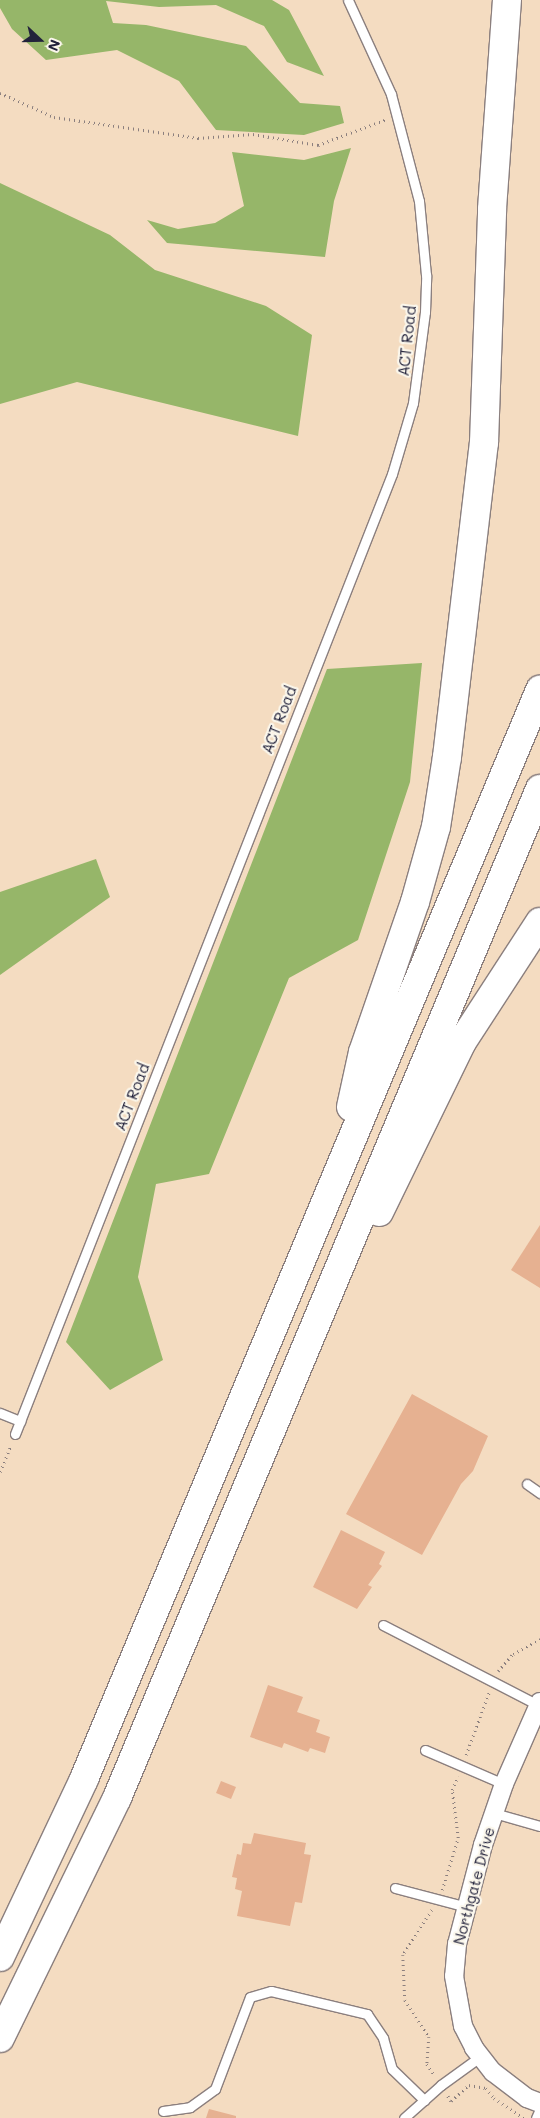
<!DOCTYPE html>
<style>
body{margin:0}
#map{position:relative;width:540px;height:2118px;overflow:hidden;background:#f4dcc1;font-family:Mali,sans-serif}
div>[style]{position:absolute}
.forest>*{inset:0;background:#96b669}
.building>*{inset:0;background:#e6b191}
.path>*{height:2.5px;margin-top:-1.25px;transform-origin:0;background:repeating-linear-gradient(90deg,#8b7f7e 0 1px,transparent 0 5px)}
.roads{filter:drop-shadow(1px 0 #8b7f7e) drop-shadow(-1px 0 #8b7f7e) drop-shadow(0 1px #8b7f7e) drop-shadow(0 -1px #8b7f7e)}
.service>*{height:9px;margin:-4.5px;padding:0 4.5px;transform-origin:4.5px;border-radius:4.5px;background:#fff}
.minor>*{height:18px;margin:-9px;padding:0 9px;transform-origin:9px;border-radius:9px;background:#fff}
.motorway>*{height:28px;margin:-14px;padding:0 14px;transform-origin:14px;border-radius:14px;background:#fff}
span{translate:-50% -50%;white-space:nowrap;text-align:center;line-height:1.15;-webkit-text-stroke:4.5px #fbf7ec;paint-order:stroke}
.street-label{font-size:15px;color:#22223b}
.north{position:absolute;left:15px;top:15px;width:50px;height:50px;-webkit-text-stroke:4px #fbf7ec;paint-order:stroke;rotate:111deg;font-size:14px;font-weight:700;line-height:20px;text-align:center;color:#22223b}
.north::after{content:'';display:block;margin:auto;width:18px;height:22px;background:#22223b;clip-path:polygon(50% 0,100% 100%,50% 72%,0 100%)}
</style>
<div id="map">
<div class="forest">
<i style="clip-path:polygon(0 0,272px 0,289px 10px,324px 76px,287px 62px,264px 26px,216px 5px,159px 7px,106px 1px,113px 23px,146px 25px,246px 46px,300px 103px,340px 106px,344px 123px,304px 135px,216px 130px,179px 81px,117px 50px,46px 60px,12px 29px,0 8px)"></i>
<i style="clip-path:polygon(351px 148px,334px 201px,325px 257px,167px 243px,147px 220px,178px 229px,215px 223px,244px 206px,232px 152px,304px 160px)"></i>
<i style="clip-path:polygon(0 183px,110px 235px,155px 270px,266px 306px,312px 335px,298px 436px,77px 382px,0 404px)"></i>
<i style="clip-path:polygon(422px 663px,410px 782px,358px 940px,289px 978px,209px 1174px,156px 1184px,138px 1277px,163px 1360px,110px 1390px,66px 1342px,327px 669px)"></i>
<i style="clip-path:polygon(96px 859px,110px 897px,0 975px,0 892px)"></i>
</div>
<div class="building">
<i style="clip-path:polygon(540px 1225px,540px 1288px,511px 1270px)"></i>
<i style="clip-path:polygon(412px 1394px,488px 1436px,473px 1471px,461px 1484px,422px 1555px,346px 1514px)"></i>
<i style="clip-path:polygon(341px 1530px,385px 1552px,379px 1564px,382px 1566px,368px 1585px,372px 1587px,357px 1609px,313px 1587px)"></i>
<i style="clip-path:polygon(268px 1685px,303px 1697px,297px 1712px,320px 1720px,316px 1732px,330px 1737px,325px 1753px,310px 1748px,308px 1752px,284px 1743px,282px 1748px,250px 1737px)"></i>
<i style="clip-path:polygon(221px 1781px,236px 1787px,231px 1799px,216px 1793px)"></i>
<i style="clip-path:polygon(254px 1833px,306px 1843px,304px 1854px,311px 1855px,302px 1903px,295px 1902px,290px 1926px,237px 1916px,242px 1891px,235px 1889px,237px 1878px,232px 1877px,237px 1854px,241px 1855px,243px 1843px,251px 1844px)"></i>
<i style="clip-path:polygon(209px 2109px,236px 2116px,236px 2118px,206px 2118px)"></i>
</div>
<div class="path">
<i style="left:0;top:93px;width:59px;rotate:24deg"></i>
<i style="left:54px;top:117px;width:146px;rotate:8.3deg"></i>
<i style="left:198px;top:138px;width:55px;rotate:-4.2deg"></i>
<i style="left:253px;top:134px;width:66px;rotate:9.6deg"></i>
<i style="left:318px;top:145px;width:74px;rotate:-20.6deg"></i>
<i style="left:0;top:1472px;width:29px;rotate:-68deg"></i>
<i style="left:498px;top:1671px;width:23px;rotate:-49deg"></i>
<i style="left:513px;top:1654px;width:31px;rotate:-29deg"></i>
<i style="left:466px;top:1755px;width:67px;rotate:-69.9deg"></i>
<i style="left:442px;top:1890px;width:54px;rotate:-72.9deg"></i>
<i style="left:458px;top:1838px;width:48px;rotate:-97.1deg"></i>
<i style="left:452px;top:1790px;width:15px;rotate:-67deg"></i>
<i style="left:432px;top:1910px;width:54px;rotate:122.8deg"></i>
<i style="left:403px;top:1955px;width:45px;rotate:87.5deg"></i>
<i style="left:405px;top:2000px;width:44px;rotate:57deg"></i>
<i style="left:429px;top:2037px;width:27px;rotate:94deg"></i>
<i style="left:427px;top:2064px;width:14px;rotate:56deg"></i>
<i style="left:448px;top:2096px;width:6px;rotate:59deg"></i>
<i style="left:451px;top:2101px;width:24px;rotate:-42deg"></i>
<i style="left:469px;top:2085px;width:17px;rotate:10deg"></i>
<i style="left:486px;top:2088px;width:13px;rotate:51deg"></i>
<i style="left:494px;top:2098px;width:36px;rotate:34deg"></i>
</div>
<div class="roads">
<div class="service">
<i style="left:0;top:1413px;width:22px;rotate:22deg"></i>
<i style="left:15px;top:1434px;width:1031px;rotate:-68.56deg"></i>
<i style="left:392px;top:474px;width:74px;rotate:-73.5deg"></i>
<i style="left:413px;top:403px;width:92px;rotate:-82.5deg"></i>
<i style="left:425px;top:312px;width:37px;rotate:-88deg"></i>
<i style="left:426px;top:275px;width:74px;rotate:-95.4deg"></i>
<i style="left:419px;top:201px;width:111px;rotate:-104.7deg"></i>
<i style="left:391px;top:94px;width:103px;rotate:-114.6deg"></i>
<i style="left:527px;top:1484px;width:16px;rotate:35deg"></i>
<i style="left:383px;top:1625px;width:174px;rotate:27.3deg"></i>
<i style="left:425px;top:1750px;width:86px;rotate:23.3deg"></i>
<i style="left:494px;top:1813px;width:48px;rotate:15.8deg"></i>
<i style="left:395px;top:1888px;width:74px;rotate:14.8deg"></i>
<i style="left:163px;top:2111px;width:27px;rotate:-8deg"></i>
<i style="left:190px;top:2107px;width:31px;rotate:-36deg"></i>
<i style="left:215px;top:2089px;width:98px;rotate:-69.2deg"></i>
<i style="left:250px;top:1997px;width:22px;rotate:-16deg"></i>
<i style="left:271px;top:1991px;width:99px;rotate:13.5deg"></i>
<i style="left:367px;top:2014px;width:29px;rotate:56deg"></i>
<i style="left:383px;top:2038px;width:32px;rotate:74deg"></i>
<i style="left:392px;top:2069px;width:45px;rotate:44.1deg"></i>
<i style="left:404px;top:2118px;width:50px;rotate:-41.7deg"></i>
<i style="left:441px;top:2085px;width:49px;rotate:-35.9deg"></i>
<i style="left:536px;top:2118px;width:10px;rotate:-66deg"></i>
</div>
<div class="minor">
<i style="left:540px;top:1702px;width:90px;rotate:113.7deg"></i>
<i style="left:504px;top:1784px;width:65px;rotate:109deg"></i>
<i style="left:483px;top:1845px;width:102px;rotate:104.7deg"></i>
<i style="left:457px;top:1944px;width:32px;rotate:95deg"></i>
<i style="left:454px;top:1976px;width:51px;rotate:79.8deg"></i>
<i style="left:463px;top:2026px;width:25px;rotate:63deg"></i>
<i style="left:474px;top:2048px;width:31px;rotate:52deg"></i>
<i style="left:493px;top:2072px;width:43px;rotate:37.4deg"></i>
<i style="left:527px;top:2098px;width:14px;rotate:21deg"></i>
</div>
<div class="motorway">
<i style="left:351px;top:1107px;width:56px;rotate:-77.7deg"></i>
<i style="left:363px;top:1052px;width:159px;rotate:-70.9deg"></i>
<i style="left:415px;top:902px;width:78px;rotate:-74.4deg"></i>
<i style="left:436px;top:827px;width:71px;rotate:-81.1deg"></i>
<i style="left:447px;top:757px;width:316px;rotate:-83.3deg"></i>
<i style="left:484px;top:443px;width:234px;rotate:-88deg"></i>
<i style="left:492px;top:209px;width:210px;rotate:-85.9deg"></i>
<i style="left:379px;top:1212px;width:189px;rotate:-64deg"></i>
<i style="left:462px;top:1042px;width:143px;rotate:-57deg"></i>
<i style="left:0;top:1957px;width:197px;rotate:-64.7deg"></i>
<i style="left:84px;top:1779px;width:1181px;rotate:-67.28deg"></i>
<i style="left:0;top:2038px;width:267px;rotate:-64deg"></i>
<i style="left:117px;top:1798px;width:1094px;rotate:-67.26deg"></i>
</div>
</div>
<div class="street-label">
<span style="left:407px;top:341px;rotate:-84deg">ACT Road</span>
<span style="left:279px;top:720px;rotate:-69deg">ACT Road</span>
<span style="left:132px;top:1097px;rotate:-69deg">ACT Road</span>
<span style="left:474px;top:1886px;rotate:-75deg">Northgate Drive</span>
</div>
<div class="north">N</div>
</div>
